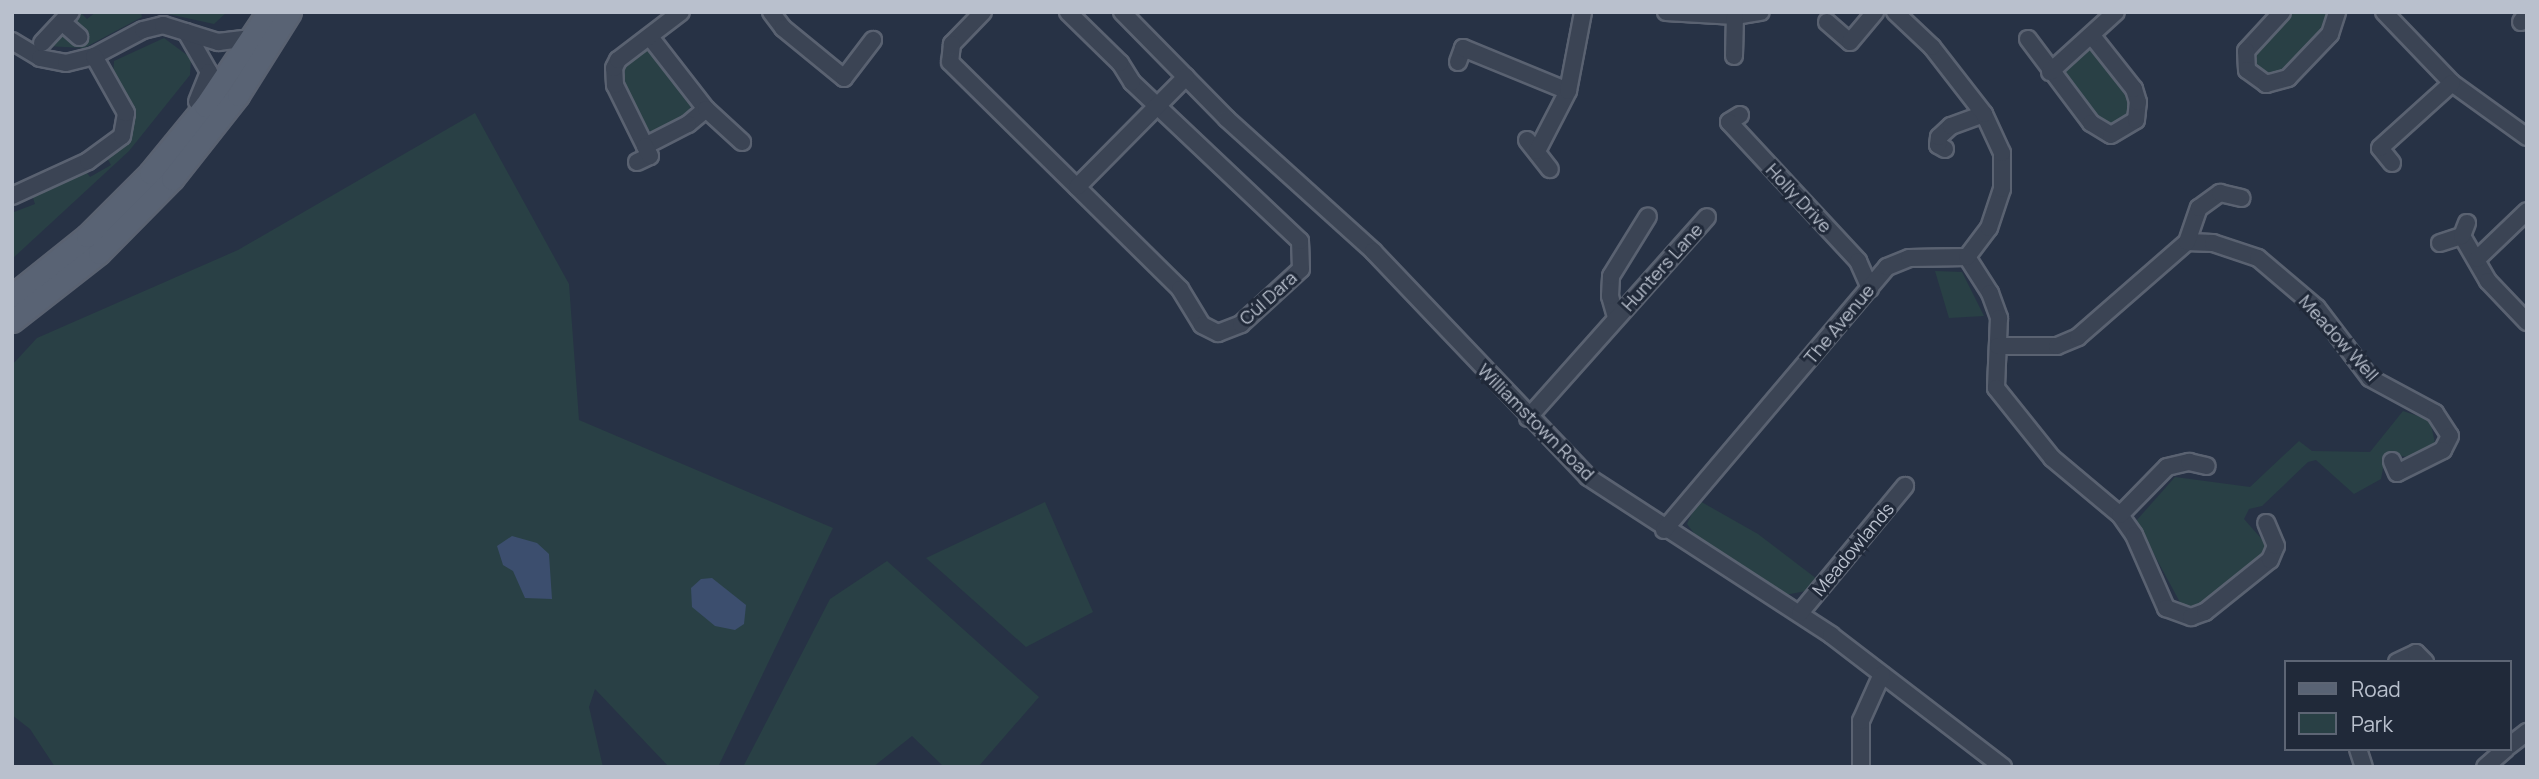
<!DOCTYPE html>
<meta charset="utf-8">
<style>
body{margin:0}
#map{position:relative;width:2539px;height:779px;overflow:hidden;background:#273245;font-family:Manrope,sans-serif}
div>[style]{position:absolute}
.green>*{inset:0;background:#294045}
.water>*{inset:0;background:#3c4e6e}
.roads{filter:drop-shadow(2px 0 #5a6271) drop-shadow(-2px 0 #5a6271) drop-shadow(0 2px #5a6271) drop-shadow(0 -2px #5a6271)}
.minor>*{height:16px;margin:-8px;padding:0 8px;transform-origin:8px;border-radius:8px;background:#3b4454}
.major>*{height:21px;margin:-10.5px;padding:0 10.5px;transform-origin:10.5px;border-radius:10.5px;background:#596374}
span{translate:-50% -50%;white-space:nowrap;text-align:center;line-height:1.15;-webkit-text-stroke:6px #202939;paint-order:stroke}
.street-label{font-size:18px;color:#b9c0cd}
.frame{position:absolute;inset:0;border:14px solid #b9c0cd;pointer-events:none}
.legend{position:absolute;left:2284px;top:660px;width:228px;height:91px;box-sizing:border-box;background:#202939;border:2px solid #5d6574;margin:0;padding:9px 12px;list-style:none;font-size:21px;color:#b9c0cd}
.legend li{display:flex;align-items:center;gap:14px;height:35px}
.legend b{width:35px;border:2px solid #5d6574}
</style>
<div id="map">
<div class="green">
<i style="clip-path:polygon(80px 12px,87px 19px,96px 12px,141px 12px,142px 17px,84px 48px,46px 46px,75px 23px)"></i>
<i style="clip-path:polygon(159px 12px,227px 12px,214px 24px)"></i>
<i style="clip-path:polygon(2294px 12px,2331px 12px,2321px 34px,2290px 61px,2286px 72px,2272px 79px,2256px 70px,2250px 58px)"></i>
<i style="clip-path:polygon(164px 38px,191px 58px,190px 75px,129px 151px,12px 259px,12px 209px,14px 212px,35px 204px,32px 195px,85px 170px,90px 177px,111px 165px,107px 158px,129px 135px,134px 119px,113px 78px,114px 61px)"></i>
<i style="clip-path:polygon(646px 48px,692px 103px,687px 117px,656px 133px,644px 128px,623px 87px,620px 72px)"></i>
<i style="clip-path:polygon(2095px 49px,2130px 98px,2130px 117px,2111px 127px,2099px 124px,2062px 79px,2062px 70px,2087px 50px)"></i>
<i style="clip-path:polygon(475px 113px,569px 284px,579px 420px,833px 528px,718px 767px,669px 767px,595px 689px,589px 707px,603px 767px,55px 767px,30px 729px,12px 715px,12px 365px,37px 338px,238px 250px)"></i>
<i style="clip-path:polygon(1935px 271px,1962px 272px,1984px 316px,1949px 318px)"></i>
<i style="clip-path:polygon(2403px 411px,2430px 420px,2435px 443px,2412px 458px,2386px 453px,2381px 479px,2354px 494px,2316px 460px,2308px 462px,2262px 506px,2249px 509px,2244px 519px,2266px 544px,2264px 552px,2201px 606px,2182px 606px,2136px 521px,2175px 477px,2250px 487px,2299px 441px,2312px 451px,2370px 452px)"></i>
<i style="clip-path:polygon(1698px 500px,1758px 534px,1817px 579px,1806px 591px,1785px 595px,1702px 544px,1687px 524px)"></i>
<i style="clip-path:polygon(1045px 502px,1093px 612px,1026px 647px,926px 558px)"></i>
<i style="clip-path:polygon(887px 561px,1039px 697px,978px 767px,944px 767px,912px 736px,873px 767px,743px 767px,830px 599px)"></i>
</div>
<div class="water">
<i style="clip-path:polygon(512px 536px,537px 543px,549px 554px,552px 599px,525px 598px,513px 571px,503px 565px,497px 546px)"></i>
<i style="clip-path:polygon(712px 578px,746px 605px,744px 624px,735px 630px,715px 626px,692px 607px,691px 588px,701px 579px)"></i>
</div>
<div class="roads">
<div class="minor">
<i style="left:771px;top:12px;width:20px;rotate:53deg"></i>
<i style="left:783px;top:28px;width:79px;rotate:39.3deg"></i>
<i style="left:844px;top:78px;width:48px;rotate:-52.7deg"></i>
<i style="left:983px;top:12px;width:45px;rotate:134.1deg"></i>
<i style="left:952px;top:44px;width:18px;rotate:96deg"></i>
<i style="left:950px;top:62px;width:323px;rotate:44.6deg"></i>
<i style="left:1180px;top:289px;width:42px;rotate:58.6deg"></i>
<i style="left:1202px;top:325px;width:18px;rotate:27deg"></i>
<i style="left:1218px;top:333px;width:25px;rotate:-21deg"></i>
<i style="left:1241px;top:324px;width:81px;rotate:-42.5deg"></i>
<i style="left:1301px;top:269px;width:28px;rotate:-92deg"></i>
<i style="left:1300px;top:241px;width:231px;rotate:-136.6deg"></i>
<i style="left:1132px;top:82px;width:22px;rotate:-122deg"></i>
<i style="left:1120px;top:63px;width:73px;rotate:-135.6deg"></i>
<i style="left:1122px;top:12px;width:150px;rotate:45.5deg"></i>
<i style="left:1227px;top:119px;width:197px;rotate:42.1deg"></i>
<i style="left:1373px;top:251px;width:312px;rotate:46.4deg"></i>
<i style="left:1588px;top:477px;width:290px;rotate:33deg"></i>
<i style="left:1831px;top:635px;width:217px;rotate:37.5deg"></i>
<i style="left:1666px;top:12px;width:69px;rotate:3.3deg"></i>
<i style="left:1735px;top:16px;width:26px;rotate:-9deg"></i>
<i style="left:2282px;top:12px;width:53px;rotate:132.7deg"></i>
<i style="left:2246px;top:51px;width:19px;rotate:87deg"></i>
<i style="left:2247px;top:70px;width:24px;rotate:36deg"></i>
<i style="left:2266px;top:84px;width:23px;rotate:-15deg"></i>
<i style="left:2288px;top:78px;width:61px;rotate:-46.3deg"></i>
<i style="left:2330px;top:34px;width:23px;rotate:-72deg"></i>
<i style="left:2384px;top:12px;width:98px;rotate:46.2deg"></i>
<i style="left:2452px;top:83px;width:92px;rotate:35.8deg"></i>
<i style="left:62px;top:22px;width:23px;rotate:41deg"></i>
<i style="left:1827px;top:22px;width:30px;rotate:41deg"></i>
<i style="left:1850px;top:42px;width:39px;rotate:-50deg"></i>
<i style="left:2521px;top:22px;width:11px;rotate:-56deg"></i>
<i style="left:186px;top:32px;width:46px;rotate:60.1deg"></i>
<i style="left:209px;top:72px;width:32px;rotate:112deg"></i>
<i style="left:650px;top:37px;width:91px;rotate:52.1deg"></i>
<i style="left:706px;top:109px;width:23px;rotate:140deg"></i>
<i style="left:688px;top:124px;width:48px;rotate:152.9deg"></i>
<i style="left:645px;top:146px;width:68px;rotate:-116.2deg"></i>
<i style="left:615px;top:85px;width:17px;rotate:-93deg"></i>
<i style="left:614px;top:68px;width:9px;rotate:-63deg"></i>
<i style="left:618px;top:60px;width:79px;rotate:-37.3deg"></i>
<i style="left:2028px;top:39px;width:105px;rotate:53.1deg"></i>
<i style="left:2091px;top:123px;width:23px;rotate:31deg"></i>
<i style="left:2111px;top:135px;width:29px;rotate:-31deg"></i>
<i style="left:2136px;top:120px;width:18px;rotate:-84deg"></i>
<i style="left:2138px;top:102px;width:14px;rotate:-107deg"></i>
<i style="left:2134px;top:89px;width:66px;rotate:-128.3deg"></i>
<i style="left:12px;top:41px;width:33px;rotate:31deg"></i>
<i style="left:40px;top:58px;width:26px;rotate:11deg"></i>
<i style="left:66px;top:63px;width:29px;rotate:-14deg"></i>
<i style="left:94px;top:56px;width:55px;rotate:-28deg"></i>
<i style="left:143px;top:30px;width:21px;rotate:-14deg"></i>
<i style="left:163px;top:25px;width:58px;rotate:17.2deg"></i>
<i style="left:218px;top:42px;width:34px;rotate:-7deg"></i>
<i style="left:42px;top:43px;width:42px;rotate:-46.9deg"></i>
<i style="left:1734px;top:56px;width:40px;rotate:-88.6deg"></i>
<i style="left:1458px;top:62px;width:15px;rotate:-70deg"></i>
<i style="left:1463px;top:48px;width:113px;rotate:22.3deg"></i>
<i style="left:2050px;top:72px;width:89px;rotate:-42.3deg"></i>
<i style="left:706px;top:109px;width:49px;rotate:42.5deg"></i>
<i style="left:1740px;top:115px;width:13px;rotate:148deg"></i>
<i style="left:1729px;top:122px;width:190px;rotate:47.1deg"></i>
<i style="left:1858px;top:261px;width:30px;rotate:66deg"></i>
<i style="left:1527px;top:140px;width:37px;rotate:52deg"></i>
<i style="left:1945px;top:149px;width:8px;rotate:-150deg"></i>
<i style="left:1938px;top:145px;width:8px;rotate:-83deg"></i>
<i style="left:1939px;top:137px;width:16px;rotate:-43deg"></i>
<i style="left:1951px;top:126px;width:35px;rotate:-20deg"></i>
<i style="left:1537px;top:151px;width:68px;rotate:-62.7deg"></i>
<i style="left:1568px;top:91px;width:80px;rotate:-79.2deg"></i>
<i style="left:637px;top:162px;width:14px;rotate:-25deg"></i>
<i style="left:650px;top:156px;width:11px;rotate:-117deg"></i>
<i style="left:2392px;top:163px;width:19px;rotate:-129deg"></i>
<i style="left:2380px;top:148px;width:97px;rotate:-42.1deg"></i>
<i style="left:1077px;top:187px;width:155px;rotate:-45.3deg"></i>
<i style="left:12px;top:196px;width:84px;rotate:-24.7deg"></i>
<i style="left:88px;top:161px;width:42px;rotate:-36.3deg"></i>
<i style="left:122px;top:136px;width:23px;rotate:-80deg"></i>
<i style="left:126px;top:113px;width:65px;rotate:-119.3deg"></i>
<i style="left:2462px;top:236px;width:52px;rotate:60deg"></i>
<i style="left:2488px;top:281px;width:57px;rotate:46.4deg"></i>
<i style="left:2187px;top:242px;width:26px;rotate:2deg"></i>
<i style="left:2213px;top:243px;width:47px;rotate:18.4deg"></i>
<i style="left:2258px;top:258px;width:77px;rotate:40.3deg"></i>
<i style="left:2317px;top:308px;width:88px;rotate:52.9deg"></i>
<i style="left:2370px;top:378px;width:74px;rotate:28.3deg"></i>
<i style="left:2435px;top:413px;width:27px;rotate:57deg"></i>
<i style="left:2450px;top:436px;width:16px;rotate:117deg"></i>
<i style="left:2443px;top:450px;width:51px;rotate:153.4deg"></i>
<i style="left:2397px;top:473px;width:13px;rotate:-113deg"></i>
<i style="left:2440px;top:243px;width:23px;rotate:-18deg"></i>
<i style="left:2462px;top:236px;width:14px;rotate:-69deg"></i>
<i style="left:1967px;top:257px;width:43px;rotate:57.4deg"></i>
<i style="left:1990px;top:293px;width:27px;rotate:70deg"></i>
<i style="left:1999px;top:318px;width:70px;rotate:92.5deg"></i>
<i style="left:1996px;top:388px;width:90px;rotate:51.3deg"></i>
<i style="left:2052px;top:458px;width:89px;rotate:40deg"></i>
<i style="left:2120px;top:515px;width:24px;rotate:55deg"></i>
<i style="left:2134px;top:535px;width:80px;rotate:66.3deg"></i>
<i style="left:2166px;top:608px;width:27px;rotate:20deg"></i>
<i style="left:2191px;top:617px;width:15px;rotate:-20deg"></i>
<i style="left:2205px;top:612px;width:83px;rotate:-38.7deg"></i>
<i style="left:2270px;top:560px;width:15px;rotate:-67deg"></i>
<i style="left:2276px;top:546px;width:25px;rotate:-113deg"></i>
<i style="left:2477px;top:259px;width:69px;rotate:-43.8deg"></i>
<i style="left:1616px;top:317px;width:22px;rotate:-106deg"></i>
<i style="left:1610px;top:296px;width:20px;rotate:-87deg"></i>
<i style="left:1611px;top:276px;width:70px;rotate:-58.3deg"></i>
<i style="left:1998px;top:346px;width:59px"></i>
<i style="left:2057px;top:346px;width:23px;rotate:-23deg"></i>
<i style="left:2078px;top:337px;width:145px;rotate:-41.1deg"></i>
<i style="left:2187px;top:242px;width:36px;rotate:-71deg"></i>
<i style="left:2199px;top:208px;width:26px;rotate:-36deg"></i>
<i style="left:2220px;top:193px;width:22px;rotate:13deg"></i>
<i style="left:1528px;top:418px;width:269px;rotate:-48.3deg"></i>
<i style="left:2120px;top:515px;width:67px;rotate:-45.6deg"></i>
<i style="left:2167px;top:467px;width:23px;rotate:-13deg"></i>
<i style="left:2189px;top:462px;width:18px;rotate:13deg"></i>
<i style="left:1664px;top:530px;width:345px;rotate:-49.7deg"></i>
<i style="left:1887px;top:267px;width:24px;rotate:-22deg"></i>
<i style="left:1909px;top:258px;width:58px;rotate:-1deg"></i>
<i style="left:1967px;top:257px;width:36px;rotate:-53deg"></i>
<i style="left:1989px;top:228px;width:41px;rotate:-71.6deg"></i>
<i style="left:2002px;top:189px;width:36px;rotate:-90deg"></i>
<i style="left:2002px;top:153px;width:43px;rotate:-114.8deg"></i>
<i style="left:1984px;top:114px;width:85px;rotate:-127.8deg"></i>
<i style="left:1932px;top:47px;width:51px;rotate:-136.6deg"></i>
<i style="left:1800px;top:613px;width:165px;rotate:-50.4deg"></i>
<i style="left:2397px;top:662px;width:21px;rotate:-25deg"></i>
<i style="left:2416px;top:653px;width:13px;rotate:45deg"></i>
<i style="left:2509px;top:746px;width:23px;rotate:-38deg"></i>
<i style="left:2358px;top:749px;width:19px;rotate:72deg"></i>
<i style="left:1861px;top:767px;width:46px;rotate:-90deg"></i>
<i style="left:1861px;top:721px;width:51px;rotate:-65.9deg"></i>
<i style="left:2485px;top:767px;width:28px;rotate:-41deg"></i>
</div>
<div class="major">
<i style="left:12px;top:296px;width:96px;rotate:-38.7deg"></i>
<i style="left:87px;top:236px;width:89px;rotate:-45deg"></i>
<i style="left:150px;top:173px;width:87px;rotate:-50.6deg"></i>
<i style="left:205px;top:106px;width:113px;rotate:-56.2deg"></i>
<i style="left:12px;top:321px;width:110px;rotate:-38deg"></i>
<i style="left:99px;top:253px;width:104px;rotate:-45.4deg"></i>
<i style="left:172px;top:179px;width:107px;rotate:-51.8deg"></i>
<i style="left:238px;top:95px;width:98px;rotate:-57.9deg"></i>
</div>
</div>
<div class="street-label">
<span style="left:1799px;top:198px;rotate:47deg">Holly Drive</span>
<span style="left:1662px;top:267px;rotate:-48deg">Hunters Lane</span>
<span style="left:1268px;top:298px;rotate:-42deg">Cúl Dara</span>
<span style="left:1839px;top:324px;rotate:-50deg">The Avenue</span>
<span style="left:2339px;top:338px;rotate:48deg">Meadow Well</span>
<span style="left:1536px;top:422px;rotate:45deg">Williamstown Road</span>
<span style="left:1853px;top:549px;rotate:-50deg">Meadowlands</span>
</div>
<div class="frame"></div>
<ul class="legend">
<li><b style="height:9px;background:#596374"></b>Road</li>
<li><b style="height:19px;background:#294045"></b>Park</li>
</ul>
</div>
